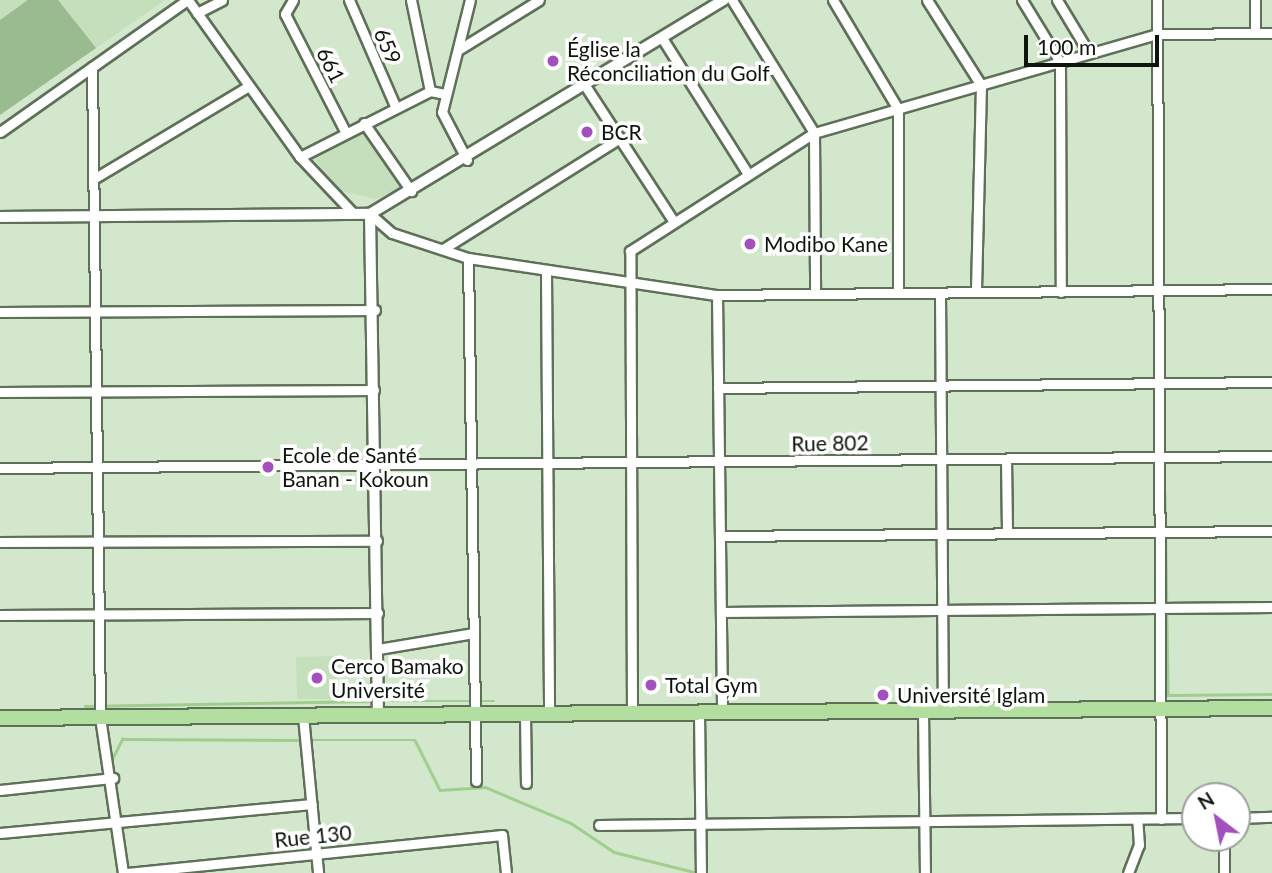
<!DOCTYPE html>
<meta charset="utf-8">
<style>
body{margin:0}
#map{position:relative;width:1272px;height:873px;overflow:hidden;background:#d3e7cc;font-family:Lato,sans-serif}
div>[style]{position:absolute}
.built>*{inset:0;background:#c5debc}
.green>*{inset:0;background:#9aba8f}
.stream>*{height:2.5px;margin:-1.25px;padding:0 1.25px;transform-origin:1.25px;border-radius:1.25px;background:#9fce8f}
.roads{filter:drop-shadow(2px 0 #5e7058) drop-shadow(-2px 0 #5e7058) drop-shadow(0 2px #5e7058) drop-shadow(0 -2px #5e7058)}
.minor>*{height:9px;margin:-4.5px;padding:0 4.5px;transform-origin:4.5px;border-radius:4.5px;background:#fff}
.tertiary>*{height:10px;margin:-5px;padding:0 5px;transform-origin:5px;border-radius:5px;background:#fff}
.primary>*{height:14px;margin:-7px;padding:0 7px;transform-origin:7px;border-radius:7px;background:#b2dea0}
.dots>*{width:19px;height:19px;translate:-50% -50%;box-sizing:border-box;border:4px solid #fff;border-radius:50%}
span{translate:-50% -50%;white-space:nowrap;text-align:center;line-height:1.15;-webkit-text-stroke:7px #fff;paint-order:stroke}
.street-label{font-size:21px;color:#0e150c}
.poi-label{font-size:21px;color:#0e150c}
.left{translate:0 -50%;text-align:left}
.north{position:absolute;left:1181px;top:782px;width:70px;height:70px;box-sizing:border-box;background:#fff;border:2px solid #9fa19e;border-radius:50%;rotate:328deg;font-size:19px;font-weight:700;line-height:28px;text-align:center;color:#0e150c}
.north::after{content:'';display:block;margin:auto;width:24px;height:32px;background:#a34fbd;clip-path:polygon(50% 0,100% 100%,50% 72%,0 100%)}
.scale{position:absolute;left:1024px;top:35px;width:135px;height:32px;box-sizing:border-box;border:4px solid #0e150c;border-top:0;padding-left:9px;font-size:21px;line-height:24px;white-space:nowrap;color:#0e150c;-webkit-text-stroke:5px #fff;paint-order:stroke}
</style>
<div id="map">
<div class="built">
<i style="clip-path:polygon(0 0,165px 0,0 115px)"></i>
<i style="clip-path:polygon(364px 126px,404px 186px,376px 199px,336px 190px,313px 156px)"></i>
<i style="clip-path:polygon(337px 656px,338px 699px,297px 699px,296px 657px)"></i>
</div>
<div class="green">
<i style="clip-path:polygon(28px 0,58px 0,96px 48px,0 115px,0 20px)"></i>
</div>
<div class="stream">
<i style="left:1163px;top:286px;width:109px;rotate:-1.1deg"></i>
<i style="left:1165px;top:495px;width:200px;rotate:89.1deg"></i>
<i style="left:1168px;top:695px;width:104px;rotate:-0.6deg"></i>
<i style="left:382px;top:701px;width:112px"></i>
<i style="left:85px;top:706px;width:290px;rotate:-1deg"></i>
<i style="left:308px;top:740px;width:107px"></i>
<i style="left:415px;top:740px;width:56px;rotate:63.4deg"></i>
<i style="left:440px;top:790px;width:45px;rotate:-3.8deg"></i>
<i style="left:485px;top:787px;width:93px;rotate:22.7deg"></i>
<i style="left:571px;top:823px;width:52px;rotate:34deg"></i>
<i style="left:614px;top:852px;width:87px;rotate:14deg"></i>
<i style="left:111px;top:761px;width:25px;rotate:-63deg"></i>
<i style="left:122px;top:739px;width:179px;rotate:0.3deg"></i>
</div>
<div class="roads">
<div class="minor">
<i style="left:188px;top:0;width:193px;rotate:54.5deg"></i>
<i style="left:300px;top:157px;width:76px;rotate:46.6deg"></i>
<i style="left:293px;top:0;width:16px;rotate:120deg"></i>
<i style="left:285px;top:14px;width:134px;rotate:62.9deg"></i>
<i style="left:349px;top:0;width:116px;rotate:66.5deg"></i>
<i style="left:411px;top:0;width:93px;rotate:78.2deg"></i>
<i style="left:732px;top:0;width:156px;rotate:58.3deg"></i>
<i style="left:814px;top:133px;width:161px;rotate:89.6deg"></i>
<i style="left:833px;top:0;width:127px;rotate:59.2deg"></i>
<i style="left:898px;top:109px;width:184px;rotate:90deg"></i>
<i style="left:927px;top:0;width:101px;rotate:57.6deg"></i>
<i style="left:981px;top:85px;width:207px;rotate:91.4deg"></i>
<i style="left:1022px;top:0;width:73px;rotate:58.5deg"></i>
<i style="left:1060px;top:62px;width:230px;rotate:89.8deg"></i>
<i style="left:1057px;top:0;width:62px;rotate:58.9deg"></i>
<i style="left:1157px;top:0;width:819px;rotate:89.72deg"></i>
<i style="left:1255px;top:0;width:33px;rotate:90deg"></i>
<i style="left:197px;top:13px;width:28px;rotate:-27deg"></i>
<i style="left:662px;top:38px;width:161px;rotate:57.7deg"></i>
<i style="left:458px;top:50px;width:95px;rotate:-31.7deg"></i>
<i style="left:92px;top:67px;width:650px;rotate:89.29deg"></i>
<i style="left:100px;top:717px;width:158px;rotate:81.6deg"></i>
<i style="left:586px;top:87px;width:161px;rotate:56.9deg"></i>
<i style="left:364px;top:123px;width:83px;rotate:55.3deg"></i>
<i style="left:0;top:132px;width:229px;rotate:-35.2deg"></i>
<i style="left:300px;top:157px;width:146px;rotate:-26.9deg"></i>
<i style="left:430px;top:91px;width:16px;rotate:11deg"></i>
<i style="left:467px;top:160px;width:54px;rotate:-117.5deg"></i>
<i style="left:442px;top:112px;width:115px;rotate:-76deg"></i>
<i style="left:95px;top:178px;width:179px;rotate:-30.9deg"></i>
<i style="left:370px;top:214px;width:29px;rotate:41deg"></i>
<i style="left:392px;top:233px;width:80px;rotate:18.2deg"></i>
<i style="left:468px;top:258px;width:252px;rotate:8.5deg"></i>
<i style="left:717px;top:295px;width:555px;rotate:-0.62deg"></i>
<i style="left:443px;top:249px;width:209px;rotate:-32.1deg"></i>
<i style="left:468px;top:258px;width:523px;rotate:89.12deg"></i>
<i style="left:546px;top:272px;width:442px;rotate:89.6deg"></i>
<i style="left:940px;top:293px;width:416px;rotate:89.6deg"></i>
<i style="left:717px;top:295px;width:417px;rotate:89.3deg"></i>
<i style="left:0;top:312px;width:375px;rotate:-0.3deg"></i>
<i style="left:718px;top:388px;width:554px;rotate:-0.62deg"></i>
<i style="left:0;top:392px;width:374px;rotate:-0.3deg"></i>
<i style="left:1006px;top:459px;width:74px;rotate:89.2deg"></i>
<i style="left:0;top:468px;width:1272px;rotate:-0.54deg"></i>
<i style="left:720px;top:536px;width:552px;rotate:-0.52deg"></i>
<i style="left:0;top:542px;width:377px;rotate:-0.2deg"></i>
<i style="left:721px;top:612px;width:551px;rotate:-0.52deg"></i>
<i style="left:0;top:615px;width:378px;rotate:-0.3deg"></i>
<i style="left:378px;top:649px;width:97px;rotate:-9.5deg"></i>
<i style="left:923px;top:711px;width:162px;rotate:89.3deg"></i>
<i style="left:699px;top:712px;width:161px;rotate:89.3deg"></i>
<i style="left:632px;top:713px;width:462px;rotate:-90.2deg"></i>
<i style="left:630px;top:251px;width:219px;rotate:-32.7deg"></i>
<i style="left:814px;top:133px;width:357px;rotate:-16.1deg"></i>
<i style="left:1157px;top:34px;width:115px;rotate:-0.5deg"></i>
<i style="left:525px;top:714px;width:69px;rotate:89.2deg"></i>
<i style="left:303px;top:716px;width:158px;rotate:84.5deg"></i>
<i style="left:0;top:790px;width:114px;rotate:-6.1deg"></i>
<i style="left:1237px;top:818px;width:35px;rotate:-2deg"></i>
<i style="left:599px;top:825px;width:596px;rotate:-0.67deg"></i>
<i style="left:0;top:833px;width:313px;rotate:-5.3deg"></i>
<i style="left:1224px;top:838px;width:35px;rotate:90deg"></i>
<i style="left:127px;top:873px;width:377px;rotate:-5.8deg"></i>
<i style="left:502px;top:835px;width:38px;rotate:84deg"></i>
<i style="left:1128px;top:873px;width:30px;rotate:-69deg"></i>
<i style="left:1139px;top:845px;width:26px;rotate:-94deg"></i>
</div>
<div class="tertiary">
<i style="left:370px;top:214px;width:502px;rotate:89.09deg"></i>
<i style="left:0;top:217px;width:370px;rotate:-0.5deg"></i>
<i style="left:370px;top:214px;width:414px;rotate:-31.2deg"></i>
</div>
<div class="primary">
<i style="left:0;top:718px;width:1272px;rotate:-0.45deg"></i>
</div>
</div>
<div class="dots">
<i style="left:553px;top:61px;background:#a34fbd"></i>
<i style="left:587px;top:132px;background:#a34fbd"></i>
<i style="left:750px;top:244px;background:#a34fbd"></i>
<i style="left:268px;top:467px;background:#a34fbd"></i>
<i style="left:317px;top:678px;background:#a34fbd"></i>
<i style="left:651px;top:685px;background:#a34fbd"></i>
<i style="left:883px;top:695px;background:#a34fbd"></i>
</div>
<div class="street-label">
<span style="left:388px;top:46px;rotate:66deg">659</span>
<span style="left:331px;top:65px;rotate:63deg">661</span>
<span style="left:830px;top:443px;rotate:-1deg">Rue 802</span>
<span style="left:313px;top:836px;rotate:-6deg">Rue 130</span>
</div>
<div class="poi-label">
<span class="left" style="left:567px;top:61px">Église la<br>Réconciliation du Golf</span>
<span class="left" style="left:601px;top:132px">BCR</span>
<span class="left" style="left:764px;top:244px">Modibo Kane</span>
<span class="left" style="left:282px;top:467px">Ecole de Santé<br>Banan - Kokoun</span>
<span class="left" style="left:331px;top:678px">Cerco Bamako<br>Université</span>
<span class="left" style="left:665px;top:685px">Total Gym</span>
<span class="left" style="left:897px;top:695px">Université Iglam</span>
</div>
<div class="north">N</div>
<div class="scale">100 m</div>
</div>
